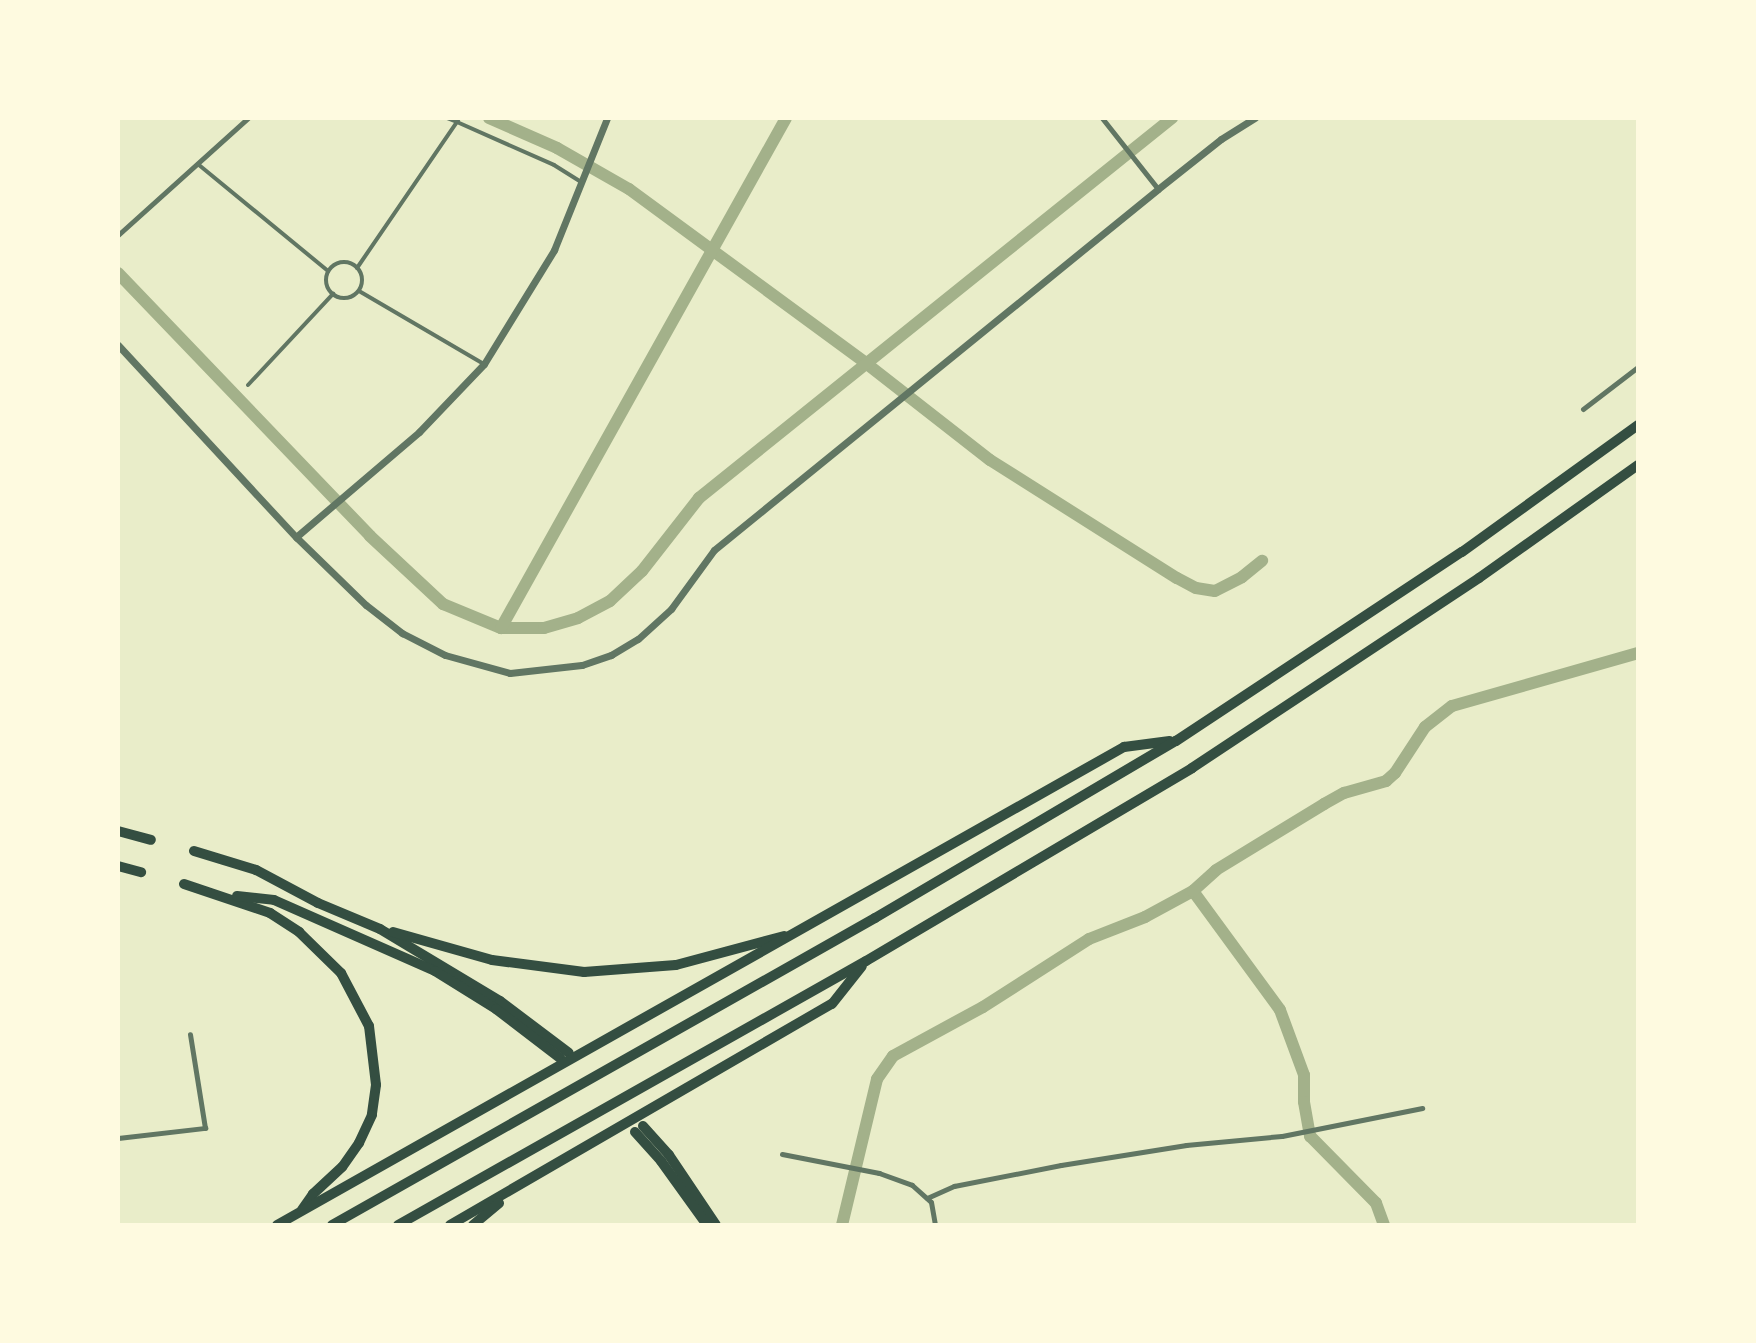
<!DOCTYPE html>
<style>
body{margin:0}
#map{position:relative;width:1756px;height:1343px;overflow:hidden;background:#e9edc9;font-family:"Nunito Sans",sans-serif}
div>[style]{position:absolute}
.canal>*{height:12px;margin:-6px;padding:0 6px;transform-origin:6px;border-radius:6px;background:#a3b18a}
.pedestrian>*{height:4px;margin:-2px;padding:0 2px;transform-origin:2px;border-radius:2px;background:#617663}
.pedestrian>.ring{margin:-2px;padding:0;box-sizing:content-box;background:none;border:4px solid #617663;border-radius:50%}
.minor>*{height:5px;margin:-2.5px;padding:0 2.5px;transform-origin:2.5px;border-radius:2.5px;background:#617663}
.tertiary>*{height:7px;margin:-3.5px;padding:0 3.5px;transform-origin:3.5px;border-radius:3.5px;background:#617663}
.motorway>*{height:10px;margin:-5px;padding:0 5px;transform-origin:5px;border-radius:5px;background:#344e41}
span{translate:-50% -50%;white-space:nowrap;text-align:center;line-height:1.15;-webkit-text-stroke:8px #fefae0;paint-order:stroke}
.frame{position:absolute;inset:0;border:120px solid #fefae0;pointer-events:none}
</style>
<div id="map">
<div class="canal">
<i style="left:489px;top:118px;width:74px;rotate:23.8deg"></i>
<i style="left:557px;top:148px;width:83px;rotate:29.7deg"></i>
<i style="left:629px;top:189px;width:295px;rotate:36.3deg"></i>
<i style="left:867px;top:364px;width:156px;rotate:38deg"></i>
<i style="left:990px;top:460px;width:221px;rotate:32.3deg"></i>
<i style="left:1177px;top:578px;width:21px;rotate:28deg"></i>
<i style="left:1196px;top:588px;width:19px;rotate:9deg"></i>
<i style="left:1215px;top:591px;width:30px;rotate:-27deg"></i>
<i style="left:1242px;top:577px;width:26px;rotate:-39deg"></i>
<i style="left:118px;top:273px;width:364px;rotate:46.2deg"></i>
<i style="left:370px;top:536px;width:100px;rotate:43deg"></i>
<i style="left:443px;top:604px;width:63px;rotate:22.5deg"></i>
<i style="left:501px;top:628px;width:43px"></i>
<i style="left:544px;top:628px;width:35px;rotate:-16deg"></i>
<i style="left:578px;top:618px;width:36px;rotate:-28deg"></i>
<i style="left:610px;top:601px;width:44px;rotate:-43.2deg"></i>
<i style="left:642px;top:571px;width:93px;rotate:-52deg"></i>
<i style="left:699px;top:498px;width:607px;rotate:-38.78deg"></i>
<i style="left:501px;top:628px;width:584px;rotate:-60.8deg"></i>
<i style="left:1193px;top:891px;width:147px;rotate:53.8deg"></i>
<i style="left:1280px;top:1010px;width:69px;rotate:69.7deg"></i>
<i style="left:1304px;top:1075px;width:27px;rotate:90deg"></i>
<i style="left:1304px;top:1102px;width:35px;rotate:80deg"></i>
<i style="left:1310px;top:1136px;width:94px;rotate:45.4deg"></i>
<i style="left:1376px;top:1203px;width:23px;rotate:70deg"></i>
<i style="left:842px;top:1225px;width:150px;rotate:-76.5deg"></i>
<i style="left:877px;top:1079px;width:28px;rotate:-55deg"></i>
<i style="left:893px;top:1056px;width:102px;rotate:-28.6deg"></i>
<i style="left:983px;top:1007px;width:126px;rotate:-32.7deg"></i>
<i style="left:1089px;top:939px;width:60px;rotate:-21.4deg"></i>
<i style="left:1145px;top:917px;width:55px;rotate:-28.4deg"></i>
<i style="left:1193px;top:891px;width:31px;rotate:-42deg"></i>
<i style="left:1216px;top:870px;width:127px;rotate:-31.4deg"></i>
<i style="left:1324px;top:804px;width:23px;rotate:-29deg"></i>
<i style="left:1344px;top:793px;width:44px;rotate:-15.9deg"></i>
<i style="left:1386px;top:781px;width:12px;rotate:-42deg"></i>
<i style="left:1395px;top:773px;width:55px;rotate:-56.9deg"></i>
<i style="left:1425px;top:727px;width:34px;rotate:-38deg"></i>
<i style="left:1452px;top:706px;width:193px;rotate:-15.9deg"></i>
</div>
<div class="pedestrian">
<i style="left:459px;top:118px;width:4px;rotate:117deg"></i>
<i style="left:457px;top:122px;width:106px;rotate:23.9deg"></i>
<i style="left:554px;top:165px;width:32px;rotate:32deg"></i>
<i style="left:199px;top:165px;width:167px;rotate:39.4deg"></i>
<i class="ring" style="left:326px;top:262px;width:32px;height:32px"></i>
<i style="left:357px;top:268px;width:177px;rotate:-55.6deg"></i>
<i style="left:457px;top:122px;width:11px;rotate:-158deg"></i>
<i style="left:359px;top:291px;width:145px;rotate:30.3deg"></i>
<i style="left:248px;top:385px;width:125px;rotate:-47deg"></i>
</div>
<div class="minor">
<i style="left:1102px;top:118px;width:90px;rotate:51.7deg"></i>
<i style="left:118px;top:235px;width:175px;rotate:-42deg"></i>
<i style="left:1583px;top:409px;width:69px;rotate:-37.4deg"></i>
<i style="left:118px;top:1138px;width:88px;rotate:-6.6deg"></i>
<i style="left:205px;top:1128px;width:95px;rotate:-99.1deg"></i>
<i style="left:782px;top:1154px;width:99px;rotate:11.1deg"></i>
<i style="left:879px;top:1173px;width:35px;rotate:20deg"></i>
<i style="left:912px;top:1185px;width:25px;rotate:42deg"></i>
<i style="left:931px;top:1202px;width:23px;rotate:80deg"></i>
<i style="left:927px;top:1198px;width:30px;rotate:-24deg"></i>
<i style="left:954px;top:1186px;width:109px;rotate:-11.1deg"></i>
<i style="left:1061px;top:1165px;width:127px;rotate:-9.1deg"></i>
<i style="left:1186px;top:1145px;width:96px;rotate:-5.4deg"></i>
<i style="left:1282px;top:1136px;width:143px;rotate:-11.3deg"></i>
</div>
<div class="tertiary">
<i style="left:118px;top:345px;width:263px;rotate:47.2deg"></i>
<i style="left:297px;top:538px;width:96px;rotate:44.2deg"></i>
<i style="left:366px;top:605px;width:46px;rotate:37.9deg"></i>
<i style="left:402px;top:633px;width:48px;rotate:27.1deg"></i>
<i style="left:445px;top:655px;width:67px;rotate:15.5deg"></i>
<i style="left:510px;top:673px;width:72px;rotate:-6.3deg"></i>
<i style="left:582px;top:665px;width:31px;rotate:-19deg"></i>
<i style="left:611px;top:655px;width:31px;rotate:-31deg"></i>
<i style="left:638px;top:639px;width:45px;rotate:-42.3deg"></i>
<i style="left:671px;top:609px;width:73px;rotate:-53.9deg"></i>
<i style="left:714px;top:550px;width:572px;rotate:-39.11deg"></i>
<i style="left:1158px;top:189px;width:80px;rotate:-38.4deg"></i>
<i style="left:1221px;top:139px;width:40px;rotate:-32deg"></i>
<i style="left:296px;top:537px;width:162px;rotate:-40.5deg"></i>
<i style="left:419px;top:432px;width:94px;rotate:-46.3deg"></i>
<i style="left:484px;top:364px;width:134px;rotate:-58.4deg"></i>
<i style="left:554px;top:250px;width:142px;rotate:-68.1deg"></i>
</div>
<div class="motorway">
<i style="left:118px;top:831px;width:34px;rotate:15deg"></i>
<i style="left:194px;top:851px;width:65px;rotate:17deg"></i>
<i style="left:256px;top:870px;width:70px;rotate:28deg"></i>
<i style="left:318px;top:903px;width:67px;rotate:22.8deg"></i>
<i style="left:380px;top:929px;width:140px;rotate:31deg"></i>
<i style="left:500px;top:1001px;width:86px;rotate:37deg"></i>
<i style="left:118px;top:866px;width:24px;rotate:15deg"></i>
<i style="left:184px;top:884px;width:91px;rotate:18.6deg"></i>
<i style="left:270px;top:913px;width:35px;rotate:33deg"></i>
<i style="left:299px;top:932px;width:59px;rotate:44.3deg"></i>
<i style="left:341px;top:973px;width:60px;rotate:62.2deg"></i>
<i style="left:369px;top:1026px;width:59px;rotate:83.2deg"></i>
<i style="left:376px;top:1085px;width:30px;rotate:98deg"></i>
<i style="left:372px;top:1115px;width:31px;rotate:115deg"></i>
<i style="left:359px;top:1143px;width:29px;rotate:125deg"></i>
<i style="left:342px;top:1167px;width:40px;rotate:137deg"></i>
<i style="left:313px;top:1194px;width:19px;rotate:125deg"></i>
<i style="left:237px;top:896px;width:37px;rotate:6deg"></i>
<i style="left:274px;top:900px;width:176px;rotate:23.8deg"></i>
<i style="left:435px;top:971px;width:72px;rotate:31.9deg"></i>
<i style="left:496px;top:1009px;width:81px;rotate:37.4deg"></i>
<i style="left:393px;top:932px;width:103px;rotate:15.8deg"></i>
<i style="left:492px;top:960px;width:93px;rotate:7.4deg"></i>
<i style="left:584px;top:972px;width:92px;rotate:-4.4deg"></i>
<i style="left:676px;top:965px;width:112px;rotate:-15deg"></i>
<i style="left:643px;top:1126px;width:39px;rotate:48deg"></i>
<i style="left:669px;top:1155px;width:84px;rotate:56.1deg"></i>
<i style="left:635px;top:1132px;width:39px;rotate:48deg"></i>
<i style="left:661px;top:1161px;width:79px;rotate:54.3deg"></i>
<i style="left:277px;top:1225px;width:973px;rotate:-29.44deg"></i>
<i style="left:1124px;top:747px;width:46px;rotate:-7.4deg"></i>
<i style="left:332px;top:1225px;width:624px;rotate:-29.48deg"></i>
<i style="left:875px;top:918px;width:349px;rotate:-30.5deg"></i>
<i style="left:1176px;top:741px;width:343px;rotate:-33.5deg"></i>
<i style="left:1462px;top:552px;width:217px;rotate:-35.8deg"></i>
<i style="left:398px;top:1225px;width:537px;rotate:-29.43deg"></i>
<i style="left:866px;top:961px;width:379px;rotate:-30.6deg"></i>
<i style="left:1192px;top:768px;width:344px;rotate:-33.5deg"></i>
<i style="left:1479px;top:578px;width:195px;rotate:-35.4deg"></i>
<i style="left:450px;top:1225px;width:441px;rotate:-30.1deg"></i>
<i style="left:832px;top:1004px;width:48px;rotate:-51.7deg"></i>
<i style="left:473px;top:1225px;width:34px;rotate:-40deg"></i>
</div>
<div class="frame"></div>
</div>
